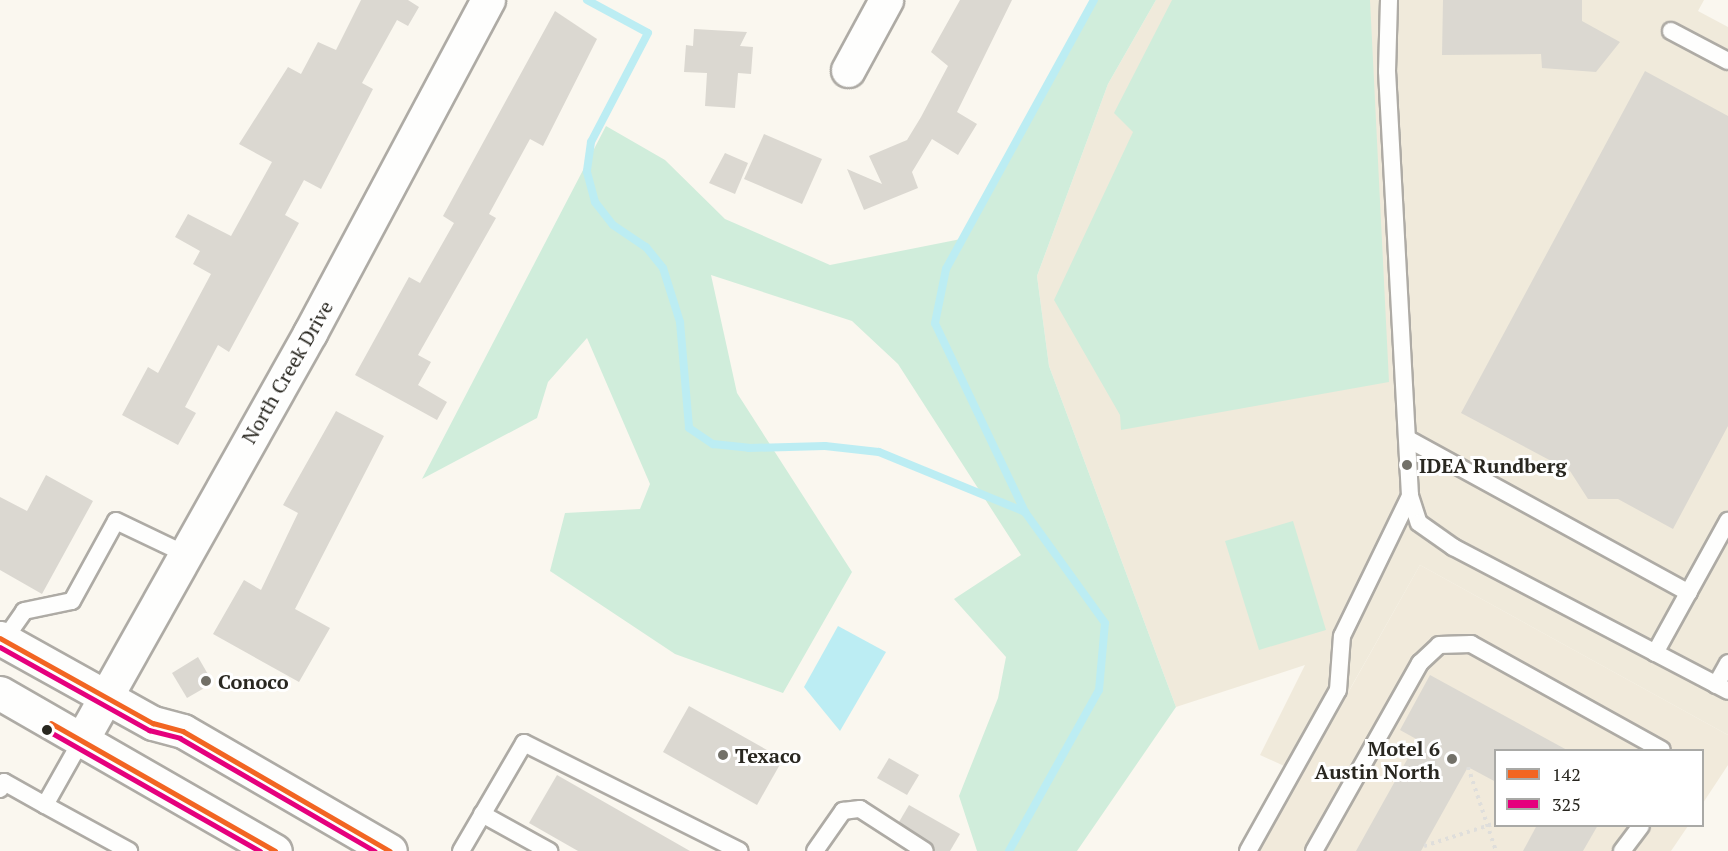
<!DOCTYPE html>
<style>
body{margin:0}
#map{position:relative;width:1728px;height:851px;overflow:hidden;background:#faf7ef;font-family:"PT Serif",serif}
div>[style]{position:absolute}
.commercial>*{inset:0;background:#f1eadb}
.education>*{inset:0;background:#f0eadb}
.green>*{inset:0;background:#d0eddb}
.water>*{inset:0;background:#bcedf3}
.stream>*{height:8px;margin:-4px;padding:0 4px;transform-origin:4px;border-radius:4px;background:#bcedf3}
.building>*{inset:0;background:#dbd8d1}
.path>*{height:4px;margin-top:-2px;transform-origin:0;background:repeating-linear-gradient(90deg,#dfdedb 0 3px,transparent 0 7.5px)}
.roads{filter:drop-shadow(2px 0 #aeaba5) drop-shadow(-2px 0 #aeaba5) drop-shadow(0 2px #aeaba5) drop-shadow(0 -2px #aeaba5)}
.service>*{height:16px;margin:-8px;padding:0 8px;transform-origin:8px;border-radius:8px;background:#fefefd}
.minor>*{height:33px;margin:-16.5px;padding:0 16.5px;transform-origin:16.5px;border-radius:16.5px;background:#fefefd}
.secondary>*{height:33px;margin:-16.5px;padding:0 16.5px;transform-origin:16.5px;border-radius:16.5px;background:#fefefd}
.bus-1>*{height:4.5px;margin:-2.25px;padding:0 2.25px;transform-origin:2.25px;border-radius:2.25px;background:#f26522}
.bus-2>*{height:4.5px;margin:-2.25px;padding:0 2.25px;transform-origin:2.25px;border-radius:2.25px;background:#e5007d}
.dots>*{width:16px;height:16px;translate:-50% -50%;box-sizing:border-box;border:3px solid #fff;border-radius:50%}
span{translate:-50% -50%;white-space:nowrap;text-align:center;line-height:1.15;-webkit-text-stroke:6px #fff;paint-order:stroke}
.street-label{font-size:20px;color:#292720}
.poi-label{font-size:20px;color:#292720;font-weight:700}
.left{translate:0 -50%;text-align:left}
.right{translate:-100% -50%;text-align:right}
.legend{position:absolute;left:1494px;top:749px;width:210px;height:78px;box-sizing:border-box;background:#fff;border:2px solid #a9a9a6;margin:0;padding:8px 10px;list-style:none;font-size:18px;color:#292720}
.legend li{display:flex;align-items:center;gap:12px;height:30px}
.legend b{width:30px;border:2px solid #a9a9a6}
</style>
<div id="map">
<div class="commercial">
<i style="clip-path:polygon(1420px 565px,1728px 735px,1728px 765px,1703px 803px,1702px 750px,1496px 750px,1496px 826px,1688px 826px,1671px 851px,1259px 851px)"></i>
</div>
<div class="education">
<i style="clip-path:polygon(1156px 0,1704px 0,1698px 11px,1728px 27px,1728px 735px,1420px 565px,1302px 774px,1260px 755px,1305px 665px,1176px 707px,1049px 366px,1037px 276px,1108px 84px)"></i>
</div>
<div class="green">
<i style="clip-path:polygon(1091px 0,1156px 0,1108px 84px,1037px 276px,1049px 366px,1176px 707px,1077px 851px,977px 851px,959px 796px,998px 698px,1006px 657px,954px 599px,1021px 555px,898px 364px,852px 321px,711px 275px,737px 393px,852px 572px,783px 693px,675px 654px,550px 571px,565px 513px,640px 509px,650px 484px,587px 338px,548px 382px,537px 418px,422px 479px,606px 126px,665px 160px,725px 219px,830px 265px,961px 239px)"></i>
<i style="clip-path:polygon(1172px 0,1370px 0,1389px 382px,1121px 430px,1120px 415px,1054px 300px,1133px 132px,1114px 113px)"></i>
<i style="clip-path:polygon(1293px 521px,1326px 630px,1259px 650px,1225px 541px)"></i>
</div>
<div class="water">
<i style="clip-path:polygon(838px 626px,886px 652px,840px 731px,804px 687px)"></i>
</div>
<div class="stream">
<i style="left:587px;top:0;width:69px;rotate:28.4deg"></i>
<i style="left:648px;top:33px;width:123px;rotate:117.6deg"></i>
<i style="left:591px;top:142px;width:30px;rotate:98deg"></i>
<i style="left:587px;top:172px;width:31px;rotate:75deg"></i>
<i style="left:595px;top:202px;width:29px;rotate:52deg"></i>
<i style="left:613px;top:225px;width:40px;rotate:34deg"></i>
<i style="left:646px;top:247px;width:27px;rotate:51deg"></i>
<i style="left:663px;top:268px;width:57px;rotate:72.5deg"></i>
<i style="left:680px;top:322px;width:106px;rotate:85.1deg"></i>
<i style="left:689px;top:428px;width:29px;rotate:34deg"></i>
<i style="left:713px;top:444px;width:36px;rotate:6deg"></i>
<i style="left:749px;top:448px;width:76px;rotate:-1.5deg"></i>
<i style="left:825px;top:446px;width:54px;rotate:6.3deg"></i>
<i style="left:879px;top:452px;width:158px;rotate:22.3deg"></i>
<i style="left:1009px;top:851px;width:184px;rotate:-60.8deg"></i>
<i style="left:1099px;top:690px;width:67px;rotate:-84.9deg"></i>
<i style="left:1105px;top:623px;width:137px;rotate:-125.8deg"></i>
<i style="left:1025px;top:512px;width:209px;rotate:-115.5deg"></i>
<i style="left:935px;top:323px;width:55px;rotate:-78.5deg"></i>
<i style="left:946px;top:269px;width:307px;rotate:-61.2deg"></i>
</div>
<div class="building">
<i style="clip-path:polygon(361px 0,408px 0,419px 7px,408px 26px,397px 20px,362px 83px,373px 89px,321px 189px,304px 180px,285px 215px,299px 223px,229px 352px,218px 345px,185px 407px,196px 413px,178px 445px,122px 415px,148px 367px,158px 373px,211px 274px,193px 264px,200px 251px,175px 237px,188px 214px,231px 236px,272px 162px,239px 144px,288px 67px,301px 74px,318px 42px,336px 50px)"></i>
<i style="clip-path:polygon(960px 0,1012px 0,957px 112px,977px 124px,958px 155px,932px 139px,912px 172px,918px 188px,864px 210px,847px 169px,882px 184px,869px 156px,907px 140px,921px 117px,948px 66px,931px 52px)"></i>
<i style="clip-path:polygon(1443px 0,1582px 0,1582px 21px,1620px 42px,1596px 72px,1542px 68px,1541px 54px,1442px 55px)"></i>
<i style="clip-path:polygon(555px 11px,597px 39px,543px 146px,530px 139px,489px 214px,496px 218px,418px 355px,431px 362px,418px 385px,447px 402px,437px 420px,355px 375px,409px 277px,420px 283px,454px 223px,443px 216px)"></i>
<i style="clip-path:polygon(694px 29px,747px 32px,740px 46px,753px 47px,751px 74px,738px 73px,735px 108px,705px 106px,707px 73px,684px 72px,686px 45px,693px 46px)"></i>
<i style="clip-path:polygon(1645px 71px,1728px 116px,1728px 426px,1673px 529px,1618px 499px,1588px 499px,1570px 471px,1461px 413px)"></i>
<i style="clip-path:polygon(764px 134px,822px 159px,802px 204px,744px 179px)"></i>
<i style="clip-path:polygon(725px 153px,748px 163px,735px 194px,709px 183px)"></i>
<i style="clip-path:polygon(336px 411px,384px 436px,295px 609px,330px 628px,299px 682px,213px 634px,244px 580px,261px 590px,298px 513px,283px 505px)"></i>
<i style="clip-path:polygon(46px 475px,93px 501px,42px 594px,0 570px,0 497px,27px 511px)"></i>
<i style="clip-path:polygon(198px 657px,213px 683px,187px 698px,172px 673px)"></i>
<i style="clip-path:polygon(1430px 675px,1567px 750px,1496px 750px,1496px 782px,1468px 767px,1421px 851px,1356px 851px,1418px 740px,1400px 730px)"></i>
<i style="clip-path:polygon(689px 706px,783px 759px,757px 805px,663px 752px)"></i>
<i style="clip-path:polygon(889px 758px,919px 775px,907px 795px,877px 778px)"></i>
<i style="clip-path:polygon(557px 775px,690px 851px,578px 851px,529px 823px)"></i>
<i style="clip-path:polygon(909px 805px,960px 834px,950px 851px,935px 851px,899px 822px)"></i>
<i style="clip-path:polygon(1537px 825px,1598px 825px,1583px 851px,1523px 851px)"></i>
</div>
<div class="path">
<i style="left:1468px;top:767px;width:89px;rotate:71.6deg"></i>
<i style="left:1424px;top:846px;width:76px;rotate:-17.7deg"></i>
</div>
<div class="roads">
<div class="service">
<i style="left:1389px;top:0;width:71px;rotate:91.6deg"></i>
<i style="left:1387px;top:71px;width:426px;rotate:86.9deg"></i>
<i style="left:1410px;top:496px;width:28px;rotate:72deg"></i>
<i style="left:1419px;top:523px;width:42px;rotate:35.2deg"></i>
<i style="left:1453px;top:547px;width:310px;rotate:27.6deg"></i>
<i style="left:1671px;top:31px;width:64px;rotate:27.8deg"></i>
<i style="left:1408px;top:439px;width:320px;rotate:28.7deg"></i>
<i style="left:4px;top:640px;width:35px;rotate:-55deg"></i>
<i style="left:24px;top:611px;width:49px;rotate:-11.8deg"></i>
<i style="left:72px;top:601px;width:91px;rotate:-61.2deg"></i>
<i style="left:116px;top:521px;width:74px;rotate:25.5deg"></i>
<i style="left:1655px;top:653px;width:151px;rotate:-61.1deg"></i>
<i style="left:1716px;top:685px;width:25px;rotate:-61deg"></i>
<i style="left:0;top:789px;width:8px;rotate:-60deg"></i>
<i style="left:4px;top:782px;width:47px;rotate:29.3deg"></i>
<i style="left:45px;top:805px;width:73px;rotate:-60.6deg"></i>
<i style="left:45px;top:805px;width:96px;rotate:28.7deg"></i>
<i style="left:482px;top:814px;width:77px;rotate:28.9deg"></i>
<i style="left:461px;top:851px;width:125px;rotate:-59.7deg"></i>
<i style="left:524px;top:743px;width:241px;rotate:26.6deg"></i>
<i style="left:815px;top:851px;width:49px;rotate:-55deg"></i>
<i style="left:843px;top:811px;width:17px;rotate:-7deg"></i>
<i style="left:860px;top:809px;width:77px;rotate:32.9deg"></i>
<i style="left:1248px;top:851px;width:184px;rotate:-60.8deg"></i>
<i style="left:1338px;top:690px;width:54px;rotate:-85.8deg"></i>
<i style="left:1342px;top:636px;width:156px;rotate:-64.1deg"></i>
<i style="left:1314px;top:851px;width:216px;rotate:-60.6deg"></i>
<i style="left:1420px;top:663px;width:26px;rotate:-43deg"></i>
<i style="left:1439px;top:645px;width:32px;rotate:-2deg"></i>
<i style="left:1471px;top:644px;width:218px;rotate:29deg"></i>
<i style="left:1622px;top:851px;width:31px;rotate:-53deg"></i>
</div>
<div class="minor">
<i style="left:848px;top:70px;width:80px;rotate:-61.5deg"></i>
<i style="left:81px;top:741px;width:468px;rotate:-60.7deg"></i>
<i style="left:310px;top:333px;width:378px;rotate:-61.9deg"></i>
</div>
<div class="secondary">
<i style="left:0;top:638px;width:175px;rotate:29.1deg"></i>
<i style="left:153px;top:723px;width:31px;rotate:15deg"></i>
<i style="left:183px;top:731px;width:239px;rotate:30.1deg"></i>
<i style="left:0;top:693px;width:317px;rotate:29.9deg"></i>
</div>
</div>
<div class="bus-1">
<i style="left:0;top:638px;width:175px;rotate:29.1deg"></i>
<i style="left:153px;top:723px;width:31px;rotate:15deg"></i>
<i style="left:183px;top:731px;width:239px;rotate:30.1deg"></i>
<i style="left:51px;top:723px;width:258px;rotate:29.7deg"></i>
</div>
<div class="bus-2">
<i style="left:0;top:647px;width:171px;rotate:29.1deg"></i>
<i style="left:149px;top:730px;width:32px;rotate:14deg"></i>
<i style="left:180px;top:738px;width:225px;rotate:30.1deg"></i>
<i style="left:47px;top:730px;width:245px;rotate:29.6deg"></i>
</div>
<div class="dots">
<i style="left:1407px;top:465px;background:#727068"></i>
<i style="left:206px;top:681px;background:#727068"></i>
<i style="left:47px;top:730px;background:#292720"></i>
<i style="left:723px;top:755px;background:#727068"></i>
<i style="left:1452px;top:759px;background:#727068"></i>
</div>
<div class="street-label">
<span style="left:287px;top:372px;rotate:-60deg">North Creek Drive</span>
</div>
<div class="poi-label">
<span class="left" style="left:1419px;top:465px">IDEA Rundberg</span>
<span class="left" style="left:218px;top:681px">Conoco</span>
<span class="right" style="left:1440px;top:760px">Motel 6<br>Austin North</span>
<span class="left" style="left:735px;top:755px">Texaco</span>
</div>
<ul class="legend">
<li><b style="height:8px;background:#f26522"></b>142</li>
<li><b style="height:8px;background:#e5007d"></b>325</li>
</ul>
</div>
